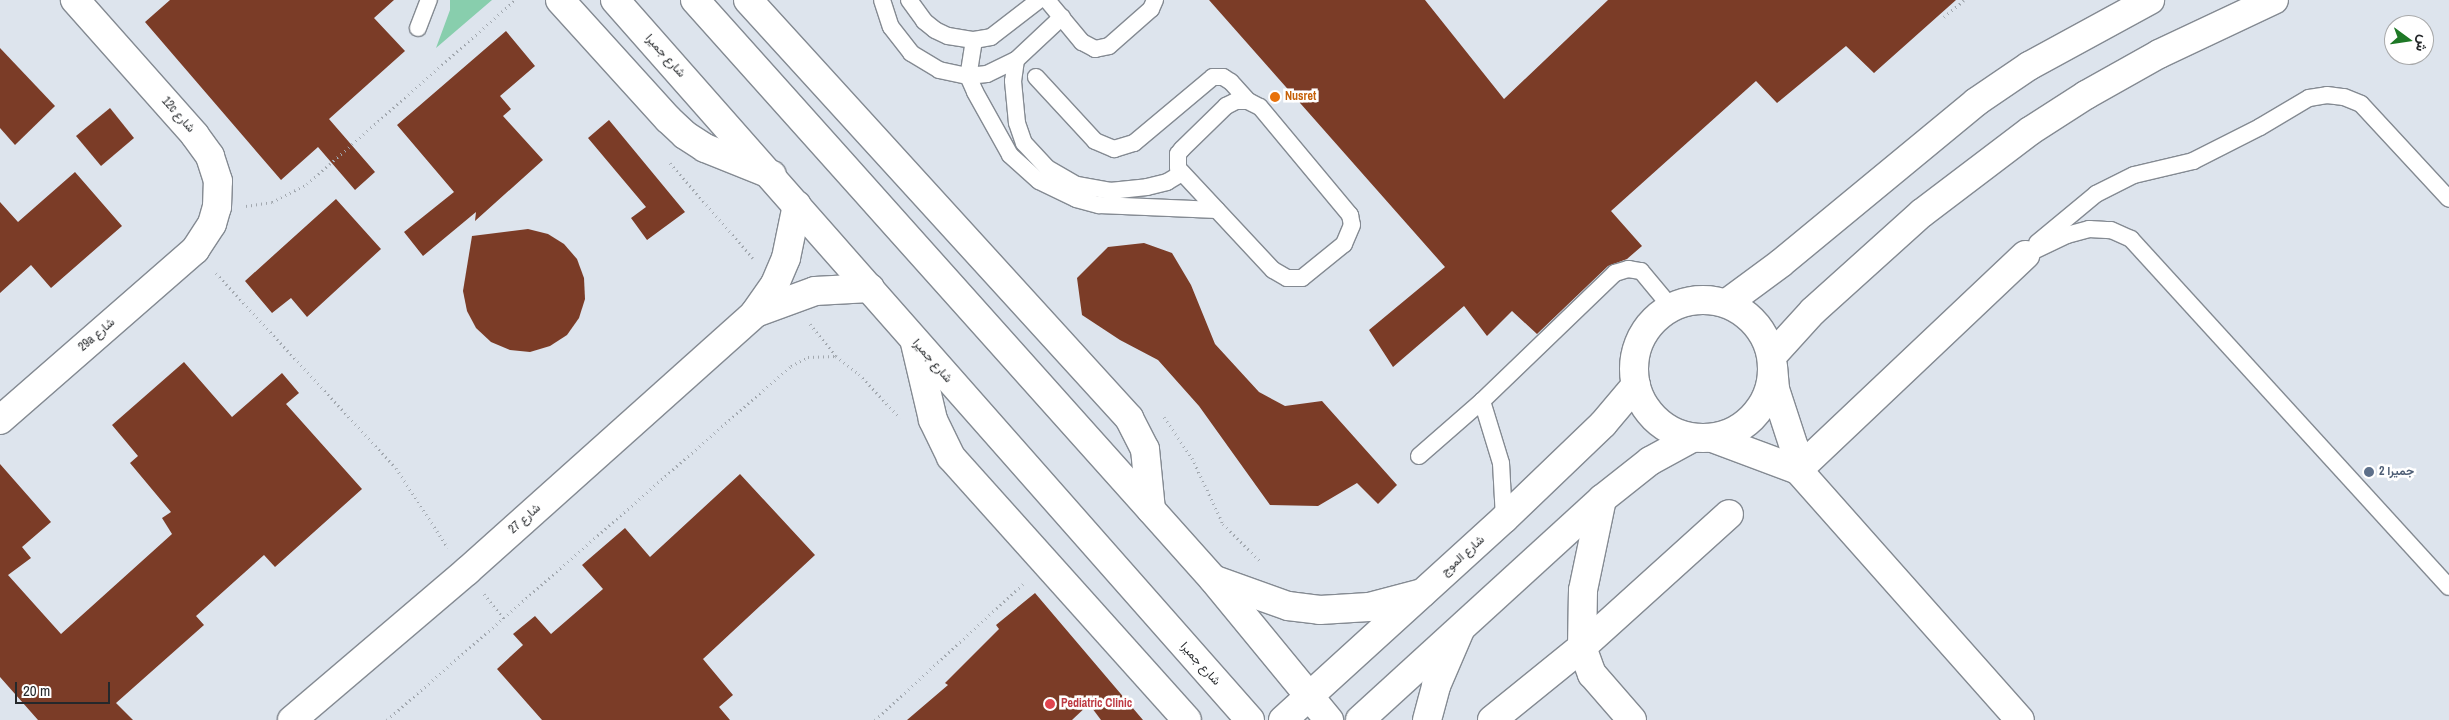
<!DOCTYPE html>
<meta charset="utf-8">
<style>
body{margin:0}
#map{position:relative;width:2449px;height:720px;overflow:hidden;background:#dde4ed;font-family:"Archivo Narrow",Vazirmatn,sans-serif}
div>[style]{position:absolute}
.green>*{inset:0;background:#88cead}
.building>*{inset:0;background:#7b3c27}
.path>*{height:3px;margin-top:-1.5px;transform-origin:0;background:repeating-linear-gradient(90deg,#a2a8af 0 1px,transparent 0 5px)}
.roads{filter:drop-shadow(1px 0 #848a92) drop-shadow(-1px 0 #848a92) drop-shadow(0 1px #848a92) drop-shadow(0 -1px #848a92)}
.service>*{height:16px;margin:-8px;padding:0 8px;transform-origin:8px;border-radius:8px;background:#fff}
.minor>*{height:28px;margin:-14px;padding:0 14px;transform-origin:14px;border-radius:14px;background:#fff}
.tertiary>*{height:28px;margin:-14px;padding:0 14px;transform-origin:14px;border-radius:14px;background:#fff}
.tertiary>.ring{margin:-14px;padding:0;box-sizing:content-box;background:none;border:28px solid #fff;border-radius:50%}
.primary>*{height:28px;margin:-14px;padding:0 14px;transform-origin:14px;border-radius:14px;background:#fff}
.dots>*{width:14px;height:14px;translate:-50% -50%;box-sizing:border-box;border:2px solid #fff;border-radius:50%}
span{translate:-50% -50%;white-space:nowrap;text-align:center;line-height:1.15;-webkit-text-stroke:5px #fff;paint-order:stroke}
.street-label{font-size:12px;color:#25282b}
.food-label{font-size:12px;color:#c56008;font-weight:700}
.left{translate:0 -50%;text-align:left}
.service-label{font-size:12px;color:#4e5e75;font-weight:700}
.health-label{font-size:12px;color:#be3a42;font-weight:700}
.north{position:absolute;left:2384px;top:15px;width:50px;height:50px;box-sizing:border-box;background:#fff;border:1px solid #a8a9aa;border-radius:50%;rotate:104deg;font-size:14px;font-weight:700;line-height:20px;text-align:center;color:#25282b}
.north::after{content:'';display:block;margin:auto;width:18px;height:22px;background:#1e7826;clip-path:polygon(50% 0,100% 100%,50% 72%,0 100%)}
.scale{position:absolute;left:15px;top:682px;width:95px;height:22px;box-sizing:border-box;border:2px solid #25282b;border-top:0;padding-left:6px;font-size:15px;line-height:18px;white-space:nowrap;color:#25282b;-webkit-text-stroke:4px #fff;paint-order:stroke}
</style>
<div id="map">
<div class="green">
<i style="clip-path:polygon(450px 0,492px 0,436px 48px,450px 10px)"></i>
</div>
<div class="building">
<i style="clip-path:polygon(170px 0,394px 0,374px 18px,405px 51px,329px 119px,375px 172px,355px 190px,318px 147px,281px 180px,145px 22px)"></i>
<i style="clip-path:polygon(1209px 0,1425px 0,1504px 99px,1608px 0,1956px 0,1874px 73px,1846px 46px,1777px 103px,1756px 81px,1611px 211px,1642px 246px,1627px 259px,1608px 266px,1537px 334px,1512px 311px,1487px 336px,1464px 306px,1393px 367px,1369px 330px,1445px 267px)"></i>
<i style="clip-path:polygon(506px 31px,535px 66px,500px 96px,511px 109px,503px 116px,543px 160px,475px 221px,476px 212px,423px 256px,404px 232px,454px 192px,397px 125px)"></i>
<i style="clip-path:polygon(0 48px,55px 106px,15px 145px,0 128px)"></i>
<i style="clip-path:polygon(110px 108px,134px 138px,101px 166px,76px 136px)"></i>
<i style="clip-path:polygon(609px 120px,685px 212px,647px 240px,631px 218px,646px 207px,588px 138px)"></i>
<i style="clip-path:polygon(75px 172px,122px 226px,51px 288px,31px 265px,0 293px,0 202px,18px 222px)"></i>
<i style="clip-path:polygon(336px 199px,381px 249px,307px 317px,291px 298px,272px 313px,245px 281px)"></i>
<i style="clip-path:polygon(528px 229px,548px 234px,564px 244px,577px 259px,584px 278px,585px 299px,579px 318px,567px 335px,550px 346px,530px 352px,510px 350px,491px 342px,476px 328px,467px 311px,463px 291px,472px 236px)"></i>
<i style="clip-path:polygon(1144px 243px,1172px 253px,1191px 285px,1215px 344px,1259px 392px,1285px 406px,1322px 401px,1397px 485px,1378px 504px,1357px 483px,1318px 506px,1270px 505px,1199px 406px,1158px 360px,1120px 340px,1082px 315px,1077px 278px,1108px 247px)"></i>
<i style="clip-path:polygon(184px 362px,232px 417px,282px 373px,299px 393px,286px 404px,362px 489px,275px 567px,264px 555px,196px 616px,204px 625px,116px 703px,133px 720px,38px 720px,0 677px,0 464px,51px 522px,22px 547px,31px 558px,8px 575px,61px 634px,172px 534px,162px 518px,171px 512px,130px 463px,138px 456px,112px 425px)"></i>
<i style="clip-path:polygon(740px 474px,815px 555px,703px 659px,733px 695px,719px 707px,730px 720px,542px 720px,497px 669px,523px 645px,513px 634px,535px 616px,551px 634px,603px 589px,582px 565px,625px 528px,650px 557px)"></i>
<i style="clip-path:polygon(1035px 593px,1143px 720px,1101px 720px,1089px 704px,1072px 720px,907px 720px,948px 685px,945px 683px,999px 629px,996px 625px)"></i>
</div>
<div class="path">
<i style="left:1944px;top:17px;width:26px;rotate:-40deg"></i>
<i style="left:670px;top:163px;width:126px;rotate:48.9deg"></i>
<i style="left:246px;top:206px;width:26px;rotate:-9deg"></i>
<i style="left:272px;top:202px;width:39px;rotate:-27deg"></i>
<i style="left:307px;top:184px;width:278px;rotate:-41.5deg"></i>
<i style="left:216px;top:273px;width:265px;rotate:47.3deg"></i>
<i style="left:396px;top:468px;width:95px;rotate:57deg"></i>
<i style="left:810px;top:324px;width:41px;rotate:50.9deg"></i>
<i style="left:836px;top:356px;width:29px;rotate:38deg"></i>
<i style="left:859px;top:374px;width:60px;rotate:47deg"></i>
<i style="left:1164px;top:417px;width:50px;rotate:55.7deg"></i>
<i style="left:1192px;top:458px;width:73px;rotate:64.8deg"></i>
<i style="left:1223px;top:524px;width:54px;rotate:45deg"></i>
<i style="left:484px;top:594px;width:32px;rotate:51deg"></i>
<i style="left:387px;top:720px;width:537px;rotate:-41.23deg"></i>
<i style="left:791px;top:366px;width:19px;rotate:-28deg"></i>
<i style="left:808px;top:357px;width:28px;rotate:-2deg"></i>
<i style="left:875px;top:720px;width:201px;rotate:-42.6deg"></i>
</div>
<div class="roads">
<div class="service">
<i style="left:882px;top:0;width:28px;rotate:72deg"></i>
<i style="left:891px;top:27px;width:33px;rotate:52deg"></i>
<i style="left:911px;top:53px;width:33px;rotate:31deg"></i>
<i style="left:939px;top:70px;width:30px;rotate:12deg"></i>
<i style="left:968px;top:76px;width:19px;rotate:-6deg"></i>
<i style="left:987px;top:74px;width:32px;rotate:-26deg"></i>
<i style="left:1016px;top:60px;width:63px;rotate:-43.1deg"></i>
<i style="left:909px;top:0;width:26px;rotate:54deg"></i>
<i style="left:924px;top:21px;width:14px;rotate:39deg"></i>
<i style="left:935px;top:30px;width:14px;rotate:25deg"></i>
<i style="left:948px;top:36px;width:26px;rotate:9deg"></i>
<i style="left:974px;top:40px;width:17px;rotate:-10deg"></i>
<i style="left:991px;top:37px;width:61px;rotate:-37.6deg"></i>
<i style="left:1047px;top:0;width:55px;rotate:50.2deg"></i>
<i style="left:1082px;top:42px;width:15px;rotate:28deg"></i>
<i style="left:1095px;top:49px;width:14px;rotate:-12deg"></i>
<i style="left:1109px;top:46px;width:56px;rotate:-41.4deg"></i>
<i style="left:1151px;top:9px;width:10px;rotate:-66deg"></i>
<i style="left:418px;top:28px;width:30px;rotate:-69deg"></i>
<i style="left:974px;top:40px;width:36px;rotate:99deg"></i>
<i style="left:968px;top:76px;width:17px;rotate:66deg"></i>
<i style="left:975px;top:92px;width:72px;rotate:60.9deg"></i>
<i style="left:1010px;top:155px;width:39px;rotate:42deg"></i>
<i style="left:1039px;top:181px;width:41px;rotate:25.9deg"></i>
<i style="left:1076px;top:199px;width:24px;rotate:15deg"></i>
<i style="left:1099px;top:205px;width:118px;rotate:2.4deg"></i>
<i style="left:1016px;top:60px;width:21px;rotate:98deg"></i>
<i style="left:1013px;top:81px;width:42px;rotate:84.6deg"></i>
<i style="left:1017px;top:123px;width:21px;rotate:71deg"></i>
<i style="left:1024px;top:143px;width:34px;rotate:47deg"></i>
<i style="left:1047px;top:168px;width:34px;rotate:30deg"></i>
<i style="left:1077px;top:185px;width:34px;rotate:10deg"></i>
<i style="left:1110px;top:191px;width:37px;rotate:-6deg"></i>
<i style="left:1147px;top:187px;width:21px;rotate:-14deg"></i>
<i style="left:1167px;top:182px;width:17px;rotate:-31deg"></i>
<i style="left:1036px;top:77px;width:87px;rotate:47.3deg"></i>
<i style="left:1095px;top:141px;width:21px;rotate:23deg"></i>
<i style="left:1114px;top:149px;width:21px;rotate:-17deg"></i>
<i style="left:1134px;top:143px;width:103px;rotate:-39.9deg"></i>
<i style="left:1213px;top:77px;width:10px"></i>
<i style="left:1223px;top:77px;width:9px;rotate:32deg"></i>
<i style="left:1231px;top:82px;width:25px;rotate:48deg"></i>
<i style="left:1236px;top:101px;width:12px"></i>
<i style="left:1248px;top:101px;width:13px;rotate:27deg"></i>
<i style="left:1260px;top:107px;width:141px;rotate:50.2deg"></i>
<i style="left:1350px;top:215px;width:10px;rotate:79deg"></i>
<i style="left:1352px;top:225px;width:21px;rotate:113deg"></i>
<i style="left:1344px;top:244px;width:54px;rotate:141deg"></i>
<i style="left:1302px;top:278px;width:15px;rotate:180deg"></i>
<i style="left:1287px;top:278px;width:16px;rotate:-150deg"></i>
<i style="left:1273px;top:270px;width:139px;rotate:-133deg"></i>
<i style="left:1178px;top:168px;width:14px;rotate:-90deg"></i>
<i style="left:1178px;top:154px;width:6px;rotate:-51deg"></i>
<i style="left:1182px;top:149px;width:62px;rotate:-44.3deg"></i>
<i style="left:1226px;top:106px;width:11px;rotate:-27deg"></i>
<i style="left:2037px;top:243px;width:77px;rotate:-39.7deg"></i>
<i style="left:2096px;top:194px;width:42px;rotate:-26.6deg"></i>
<i style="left:2134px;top:175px;width:61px;rotate:-13.3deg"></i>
<i style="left:2193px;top:161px;width:75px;rotate:-26.9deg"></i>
<i style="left:2260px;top:127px;width:57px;rotate:-30.6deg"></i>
<i style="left:2309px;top:98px;width:18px;rotate:-9deg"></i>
<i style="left:2327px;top:95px;width:17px;rotate:7deg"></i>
<i style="left:2344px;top:97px;width:18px;rotate:22deg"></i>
<i style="left:2361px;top:104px;width:129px;rotate:47.2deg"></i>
<i style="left:2025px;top:255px;width:47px;rotate:-25.5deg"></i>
<i style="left:2067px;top:235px;width:23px;rotate:-15deg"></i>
<i style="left:2089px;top:229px;width:22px;rotate:3deg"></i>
<i style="left:2111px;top:230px;width:22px;rotate:24deg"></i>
<i style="left:2131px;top:239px;width:471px;rotate:47.6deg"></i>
<i style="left:1482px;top:401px;width:65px;rotate:73deg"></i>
<i style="left:1501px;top:463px;width:56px;rotate:86.9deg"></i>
<i style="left:1419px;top:456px;width:84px;rotate:-41.1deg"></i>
<i style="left:1482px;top:401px;width:185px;rotate:-43.9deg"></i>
<i style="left:1615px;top:273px;width:14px;rotate:-17deg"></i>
<i style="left:1628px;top:269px;width:13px;rotate:9deg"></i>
<i style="left:1641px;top:271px;width:47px;rotate:50.2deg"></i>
</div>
<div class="minor">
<i style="left:560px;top:0;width:161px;rotate:47.8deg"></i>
<i style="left:668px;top:119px;width:23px;rotate:43deg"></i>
<i style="left:685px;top:135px;width:24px;rotate:33deg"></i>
<i style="left:705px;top:148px;width:72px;rotate:21.9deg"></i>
<i style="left:748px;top:0;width:566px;rotate:47.65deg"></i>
<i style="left:1129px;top:418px;width:35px;rotate:63deg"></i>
<i style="left:1145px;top:449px;width:61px;rotate:84.4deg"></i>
<i style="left:755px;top:313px;width:64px;rotate:-20.1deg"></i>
<i style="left:815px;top:291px;width:55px;rotate:-3.1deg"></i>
<i style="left:915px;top:343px;width:79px;rotate:76.8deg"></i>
<i style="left:933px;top:420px;width:41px;rotate:64.1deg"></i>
<i style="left:951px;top:457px;width:353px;rotate:48.1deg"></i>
<i style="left:1773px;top:366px;width:23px;rotate:85deg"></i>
<i style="left:1775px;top:389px;width:61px;rotate:71.9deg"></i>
<i style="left:1794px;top:447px;width:23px;rotate:80deg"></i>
<i style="left:0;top:420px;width:259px;rotate:-41.1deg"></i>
<i style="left:195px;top:250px;width:31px;rotate:-57deg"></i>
<i style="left:212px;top:224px;width:18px;rotate:-74deg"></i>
<i style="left:217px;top:207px;width:26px;rotate:-88deg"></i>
<i style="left:218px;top:181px;width:26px;rotate:-108deg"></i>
<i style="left:210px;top:156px;width:26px;rotate:-126deg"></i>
<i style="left:195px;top:135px;width:181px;rotate:-131.6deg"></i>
<i style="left:1712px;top:438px;width:92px;rotate:20.4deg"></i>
<i style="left:1798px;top:470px;width:334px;rotate:48.4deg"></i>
<i style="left:1798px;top:470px;width:313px;rotate:-43.4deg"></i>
<i style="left:1602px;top:499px;width:93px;rotate:101.8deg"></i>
<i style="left:1583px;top:590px;width:57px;rotate:91deg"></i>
<i style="left:1582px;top:647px;width:29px;rotate:70deg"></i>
<i style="left:1592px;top:674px;width:61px;rotate:49deg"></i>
<i style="left:292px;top:720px;width:230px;rotate:-40.4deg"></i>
<i style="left:467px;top:571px;width:385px;rotate:-41.8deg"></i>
<i style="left:754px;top:314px;width:37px;rotate:-55deg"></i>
<i style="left:775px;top:284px;width:28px;rotate:-67deg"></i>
<i style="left:786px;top:258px;width:54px;rotate:-78.3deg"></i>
<i style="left:1492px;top:720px;width:116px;rotate:-39deg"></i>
<i style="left:1582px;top:647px;width:198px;rotate:-42.1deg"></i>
</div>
<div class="tertiary">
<i class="ring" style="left:1634px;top:300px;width:110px;height:110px"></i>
<i style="left:1727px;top:303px;width:67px;rotate:-36.5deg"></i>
<i style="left:1781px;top:263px;width:253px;rotate:-39.5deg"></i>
<i style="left:1976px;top:102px;width:64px;rotate:-34.2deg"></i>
<i style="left:2029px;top:66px;width:138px;rotate:-28.6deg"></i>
<i style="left:1772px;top:356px;width:61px;rotate:-47.7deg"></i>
<i style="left:1813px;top:311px;width:147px;rotate:-42deg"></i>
<i style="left:1922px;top:213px;width:136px;rotate:-37.2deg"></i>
<i style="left:2030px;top:131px;width:67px;rotate:-32.7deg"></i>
<i style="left:2086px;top:95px;width:84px;rotate:-29.3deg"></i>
<i style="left:2159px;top:54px;width:127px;rotate:-25.2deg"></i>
<i style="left:1283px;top:720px;width:299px;rotate:-42.3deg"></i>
<i style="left:1504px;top:519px;width:137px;rotate:-43.8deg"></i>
<i style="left:1603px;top:424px;width:51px;rotate:-49.8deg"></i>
<i style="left:1360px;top:720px;width:328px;rotate:-42.4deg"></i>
<i style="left:1602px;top:499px;width:61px;rotate:-38.4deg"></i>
<i style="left:1650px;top:461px;width:48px;rotate:-28.7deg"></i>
</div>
<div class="primary">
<i style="left:615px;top:0;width:960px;rotate:48.59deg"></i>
<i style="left:695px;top:0;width:777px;rotate:48.18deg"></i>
<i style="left:1213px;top:579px;width:183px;rotate:50.6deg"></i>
<i style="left:1215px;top:580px;width:77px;rotate:19.6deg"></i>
<i style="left:1288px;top:606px;width:32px;rotate:7deg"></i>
<i style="left:1320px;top:610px;width:49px;rotate:-3.5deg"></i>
<i style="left:1369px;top:607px;width:55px;rotate:-14.8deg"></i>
<i style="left:1427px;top:720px;width:35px;rotate:-75deg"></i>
<i style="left:1436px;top:686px;width:61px;rotate:-66.8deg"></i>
</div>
</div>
<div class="dots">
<i style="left:1275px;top:97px;background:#e8710a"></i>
<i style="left:2369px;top:472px;background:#5c6f8a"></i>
<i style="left:1050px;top:704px;background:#e0444e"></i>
</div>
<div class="street-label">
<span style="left:665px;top:56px;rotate:48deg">شارع جميرا</span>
<span style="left:178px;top:115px;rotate:48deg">12c شارع</span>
<span style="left:97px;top:335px;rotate:-41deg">29a شارع</span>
<span style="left:932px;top:361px;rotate:49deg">شارع جميرا</span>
<span style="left:525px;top:519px;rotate:-42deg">شارع 27</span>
<span style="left:1463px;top:556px;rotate:-42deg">شارع الموج</span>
<span style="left:1200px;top:664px;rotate:48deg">شارع جميرا</span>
</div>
<div class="food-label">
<span class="left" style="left:1285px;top:97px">Nusret</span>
</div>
<div class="service-label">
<span class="left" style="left:2379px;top:472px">جميرا 2</span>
</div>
<div class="health-label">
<span class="left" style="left:1061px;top:704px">Pediatric Clinic</span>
</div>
<div class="north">ش</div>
<div class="scale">20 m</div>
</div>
